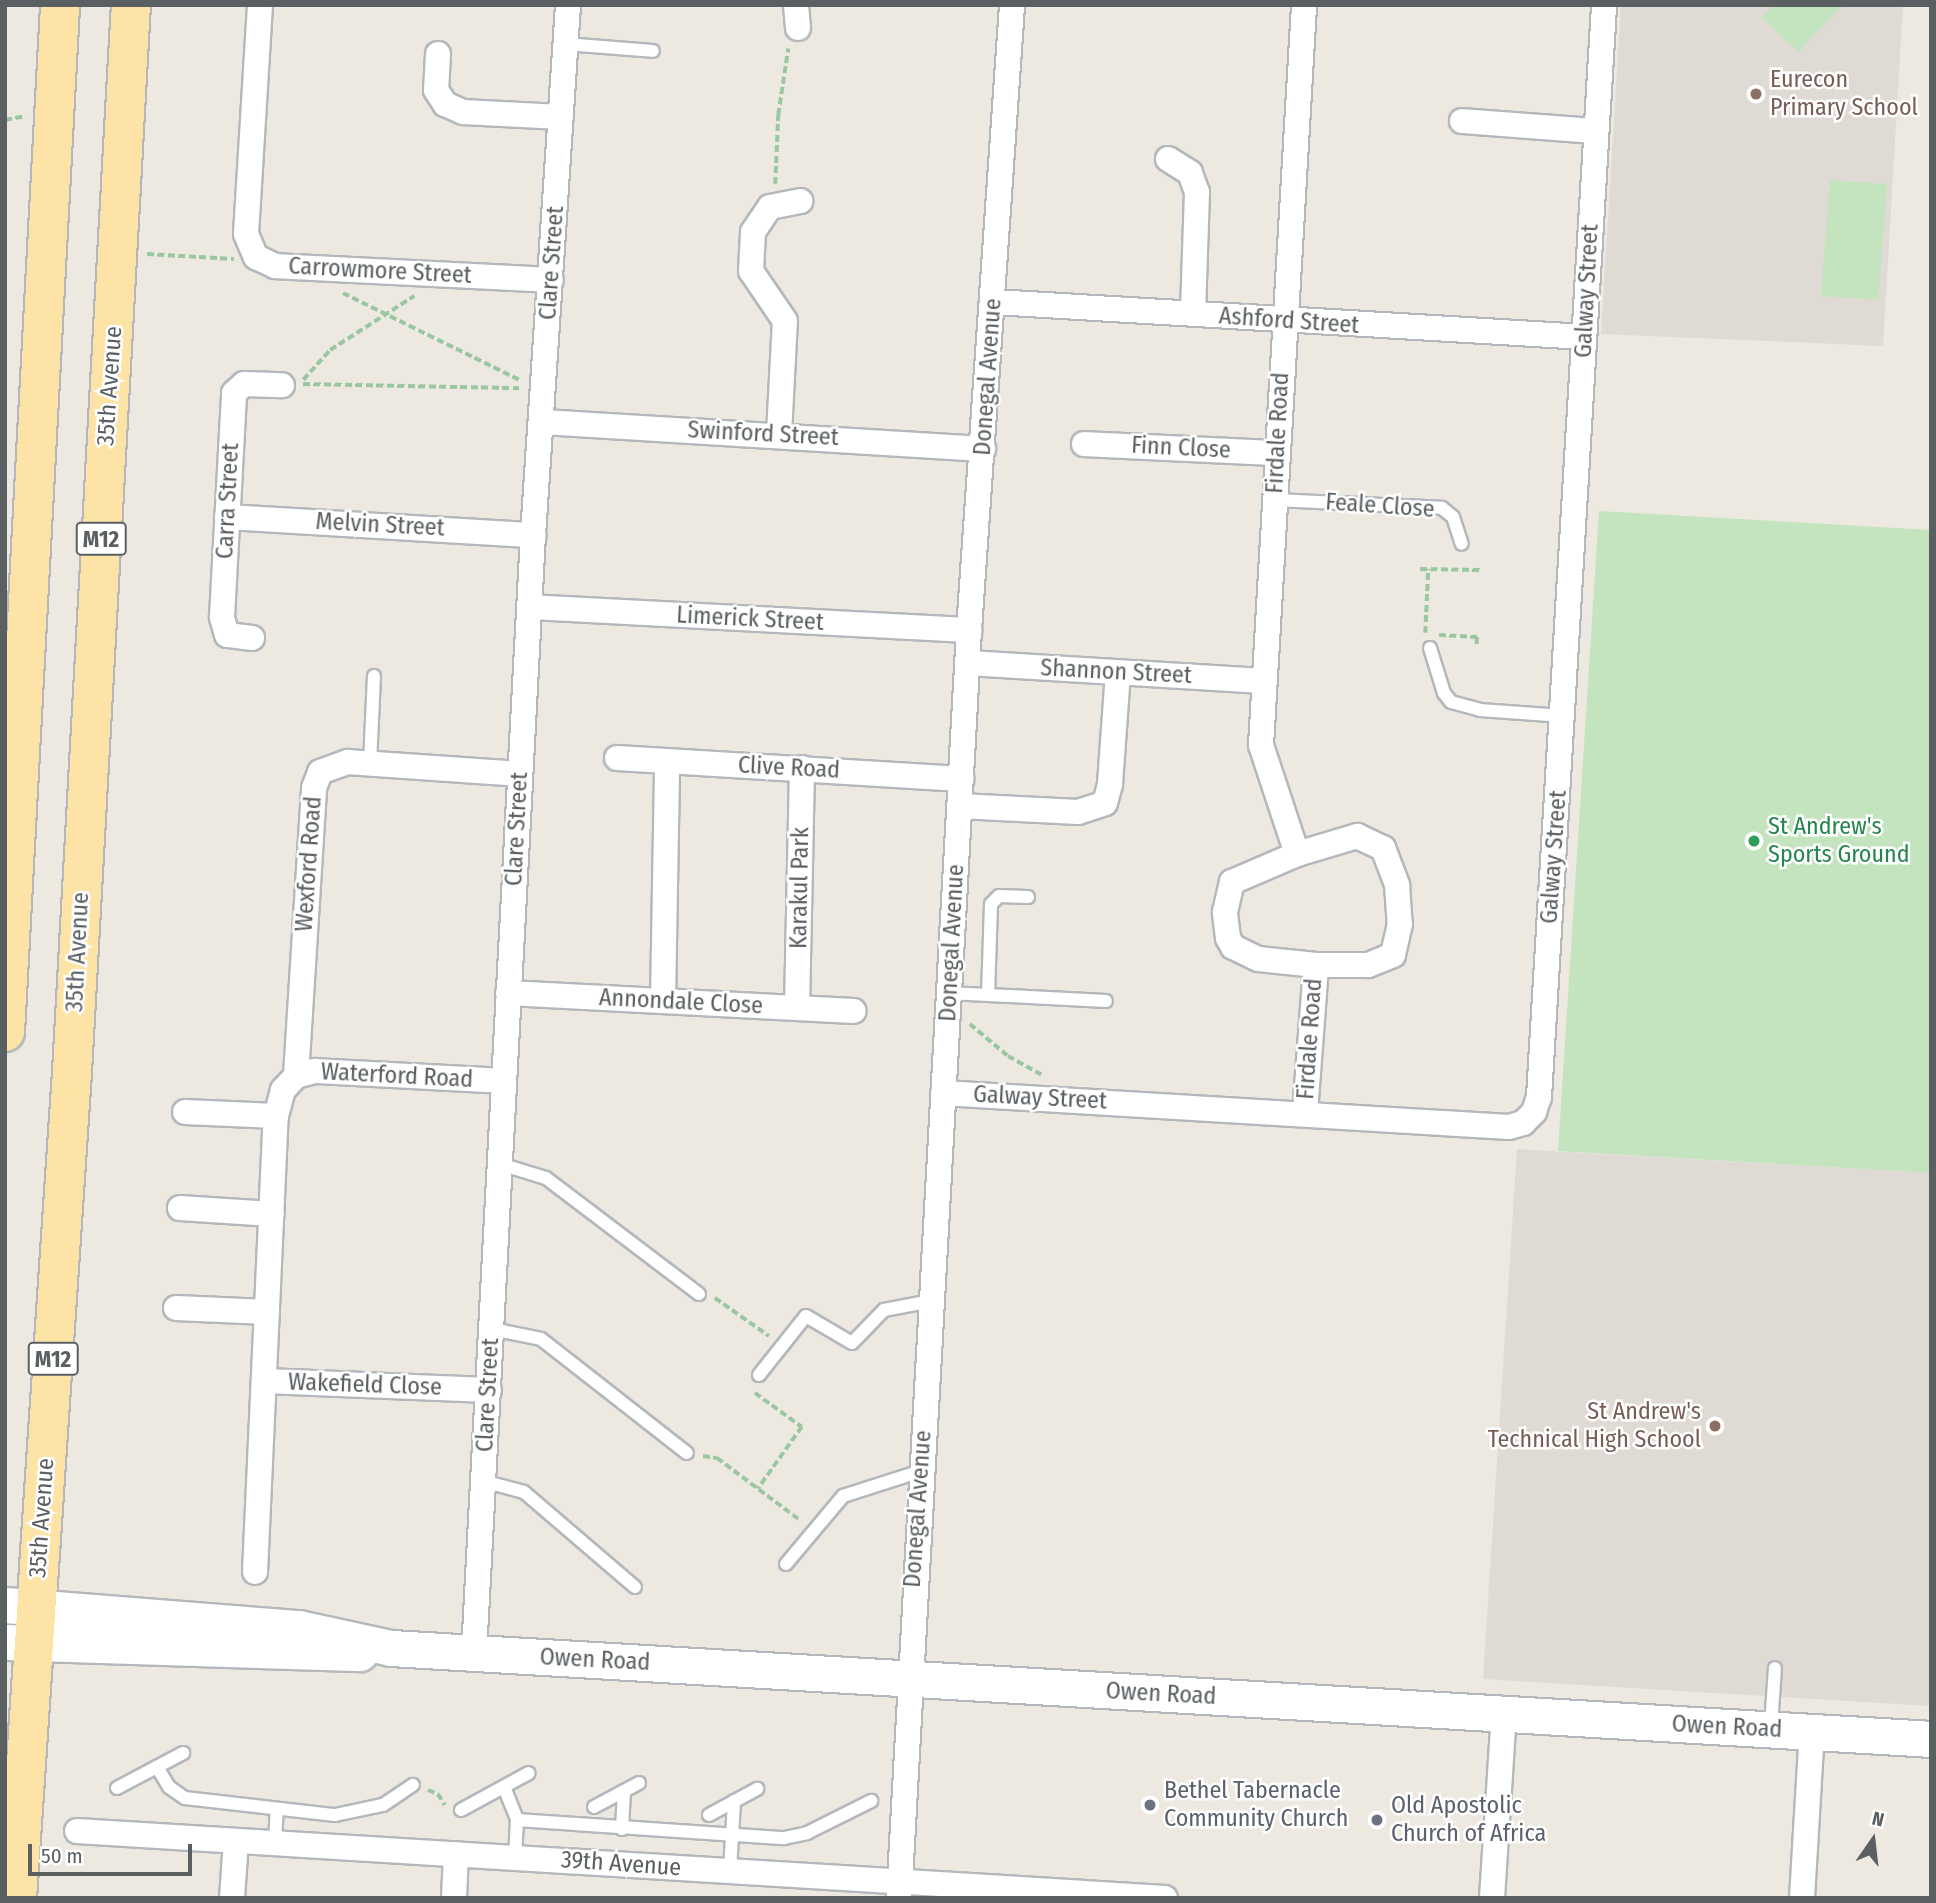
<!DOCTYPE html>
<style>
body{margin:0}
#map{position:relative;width:1936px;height:1903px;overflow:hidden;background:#ede9e1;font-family:"Fira Sans Condensed",sans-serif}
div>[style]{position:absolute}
.education>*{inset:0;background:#dfdad3}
.green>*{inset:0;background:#c3e4be}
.path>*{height:3.5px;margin-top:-1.75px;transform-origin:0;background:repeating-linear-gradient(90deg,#99c7a0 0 7px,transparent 0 10.5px)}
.roads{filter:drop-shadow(2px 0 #b4b8bc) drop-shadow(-2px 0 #b4b8bc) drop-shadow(0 2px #b4b8bc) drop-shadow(0 -2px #b4b8bc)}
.lane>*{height:12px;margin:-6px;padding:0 6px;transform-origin:6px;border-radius:6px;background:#fff}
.street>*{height:24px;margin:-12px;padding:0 12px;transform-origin:12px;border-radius:12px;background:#fff}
.secondary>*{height:35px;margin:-17.5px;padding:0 17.5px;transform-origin:17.5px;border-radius:17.5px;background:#fff}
.primary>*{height:38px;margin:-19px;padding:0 19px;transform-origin:19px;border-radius:19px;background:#fde4a6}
.dots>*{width:19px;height:19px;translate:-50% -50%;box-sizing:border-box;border:4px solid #fff;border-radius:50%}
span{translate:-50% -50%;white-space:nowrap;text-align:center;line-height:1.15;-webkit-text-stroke:5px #fff;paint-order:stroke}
.shield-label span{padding:2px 5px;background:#fff;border:2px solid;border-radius:5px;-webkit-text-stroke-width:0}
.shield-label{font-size:23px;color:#5a5f62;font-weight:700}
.education-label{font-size:24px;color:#785e54}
.left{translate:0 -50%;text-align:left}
.right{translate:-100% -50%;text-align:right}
.street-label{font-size:24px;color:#5a5f62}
.leisure-label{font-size:24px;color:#27864d}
.worship-label{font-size:24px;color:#5b616d}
.frame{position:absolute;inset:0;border:7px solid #5a5f62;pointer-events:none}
.north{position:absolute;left:1838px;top:1805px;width:70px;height:70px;-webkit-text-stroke:5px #fff;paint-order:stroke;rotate:14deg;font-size:19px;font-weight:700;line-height:28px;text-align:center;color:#5a5f62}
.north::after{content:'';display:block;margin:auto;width:24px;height:32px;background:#5a5f62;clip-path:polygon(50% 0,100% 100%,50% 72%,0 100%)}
.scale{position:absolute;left:28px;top:1844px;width:164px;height:32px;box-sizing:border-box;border:4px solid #5a5f62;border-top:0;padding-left:9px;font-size:21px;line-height:24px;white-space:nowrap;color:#5a5f62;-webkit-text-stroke:5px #fff;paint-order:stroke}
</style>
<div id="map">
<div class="education">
<i style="clip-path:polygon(1621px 5px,1903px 5px,1883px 346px,1601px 334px)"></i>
<i style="clip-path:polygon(1517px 1149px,1931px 1173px,1931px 1706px,1483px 1679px)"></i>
</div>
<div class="green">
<i style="clip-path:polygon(1774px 5px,1843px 5px,1798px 52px,1762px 17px)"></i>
<i style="clip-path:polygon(1830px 180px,1887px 184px,1878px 300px,1821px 296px)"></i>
<i style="clip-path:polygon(1599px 511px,1931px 530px,1931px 1173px,1558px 1151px)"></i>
</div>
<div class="path">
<i style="left:5px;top:120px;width:21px;rotate:-11deg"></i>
<i style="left:775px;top:184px;width:69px;rotate:-87.5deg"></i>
<i style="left:778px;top:115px;width:67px;rotate:-81.4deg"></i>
<i style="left:147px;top:254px;width:87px;rotate:3.3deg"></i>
<i style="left:343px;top:293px;width:199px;rotate:26.2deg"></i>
<i style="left:303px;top:380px;width:40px;rotate:-48deg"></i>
<i style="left:330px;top:350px;width:100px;rotate:-32.7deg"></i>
<i style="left:303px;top:384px;width:216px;rotate:1.1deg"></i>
<i style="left:1420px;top:569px;width:62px;rotate:0.9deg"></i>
<i style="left:1425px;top:633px;width:64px;rotate:-87.3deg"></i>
<i style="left:1439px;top:635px;width:38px;rotate:3deg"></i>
<i style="left:1477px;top:637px;width:9px;rotate:90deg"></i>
<i style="left:970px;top:1024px;width:50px;rotate:40.1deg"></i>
<i style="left:1008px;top:1056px;width:38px;rotate:29deg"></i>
<i style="left:715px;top:1298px;width:66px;rotate:35.1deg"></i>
<i style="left:755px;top:1393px;width:58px;rotate:35.9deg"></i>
<i style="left:802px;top:1427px;width:76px;rotate:125.4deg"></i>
<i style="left:703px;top:1456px;width:14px;rotate:8deg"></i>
<i style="left:717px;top:1458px;width:104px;rotate:36.8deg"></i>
<i style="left:428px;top:1790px;width:11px;rotate:22deg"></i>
<i style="left:438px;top:1794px;width:13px;rotate:58deg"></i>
</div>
<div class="roads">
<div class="lane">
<i style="left:565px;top:44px;width:88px;rotate:4.5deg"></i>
<i style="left:1275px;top:500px;width:167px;rotate:2.7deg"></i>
<i style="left:1442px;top:508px;width:14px;rotate:39deg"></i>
<i style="left:1453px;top:517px;width:28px;rotate:72deg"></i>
<i style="left:1430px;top:648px;width:47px;rotate:72.7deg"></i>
<i style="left:1444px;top:693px;width:11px;rotate:52deg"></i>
<i style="left:1451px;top:702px;width:30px;rotate:15deg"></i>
<i style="left:1480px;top:710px;width:83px;rotate:4.1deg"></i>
<i style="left:370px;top:764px;width:88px;rotate:-87.4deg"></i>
<i style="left:949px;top:993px;width:157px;rotate:2.9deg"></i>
<i style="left:988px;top:995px;width:91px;rotate:-88.1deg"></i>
<i style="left:991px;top:904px;width:11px;rotate:-45deg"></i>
<i style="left:999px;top:896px;width:29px;rotate:2deg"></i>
<i style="left:500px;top:1164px;width:48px;rotate:16.9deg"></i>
<i style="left:546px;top:1178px;width:192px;rotate:37.2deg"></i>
<i style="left:492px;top:1329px;width:50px;rotate:11.5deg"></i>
<i style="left:541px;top:1339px;width:185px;rotate:38deg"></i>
<i style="left:759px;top:1375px;width:75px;rotate:-51.5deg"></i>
<i style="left:806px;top:1316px;width:53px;rotate:30.4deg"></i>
<i style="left:852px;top:1343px;width:46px;rotate:-45.9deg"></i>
<i style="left:884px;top:1310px;width:48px;rotate:-10.8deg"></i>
<i style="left:483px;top:1481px;width:42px;rotate:15deg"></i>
<i style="left:524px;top:1492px;width:146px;rotate:40.6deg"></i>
<i style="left:786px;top:1564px;width:89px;rotate:-50deg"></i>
<i style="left:843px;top:1496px;width:82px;rotate:-17.8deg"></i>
<i style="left:1771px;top:1726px;width:58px;rotate:-86.1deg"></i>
<i style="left:157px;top:1767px;width:23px;rotate:59deg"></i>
<i style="left:169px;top:1787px;width:19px;rotate:35deg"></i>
<i style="left:185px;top:1798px;width:151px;rotate:6.5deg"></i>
<i style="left:335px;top:1815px;width:49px;rotate:-11.8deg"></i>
<i style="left:383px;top:1805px;width:36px;rotate:-34deg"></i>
<i style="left:504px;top:1787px;width:35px;rotate:68deg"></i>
<i style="left:117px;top:1788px;width:75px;rotate:-27.9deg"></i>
<i style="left:594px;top:1807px;width:51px;rotate:-28.1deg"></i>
<i style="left:461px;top:1810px;width:77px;rotate:-28.6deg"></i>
<i style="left:709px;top:1815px;width:55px;rotate:-28.4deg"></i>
<i style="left:622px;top:1829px;width:38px;rotate:-87deg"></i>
<i style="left:275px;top:1843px;width:34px;rotate:-87deg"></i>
<i style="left:515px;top:1858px;width:38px;rotate:-87deg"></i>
<i style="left:517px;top:1820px;width:268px;rotate:3.9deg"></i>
<i style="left:784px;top:1838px;width:24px;rotate:-12deg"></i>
<i style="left:807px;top:1833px;width:72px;rotate:-26.6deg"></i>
<i style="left:730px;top:1871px;width:70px;rotate:-86.7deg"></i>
</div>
<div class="street">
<i style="left:260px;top:5px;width:229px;rotate:93.5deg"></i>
<i style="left:246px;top:234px;width:25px;rotate:67deg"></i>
<i style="left:256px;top:257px;width:21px;rotate:25deg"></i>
<i style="left:275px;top:266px;width:276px;rotate:2.9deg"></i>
<i style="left:796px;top:5px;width:23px;rotate:85deg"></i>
<i style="left:438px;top:54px;width:36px;rotate:93deg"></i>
<i style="left:436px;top:90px;width:17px;rotate:57deg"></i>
<i style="left:445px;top:104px;width:20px;rotate:24deg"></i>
<i style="left:463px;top:112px;width:98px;rotate:2.9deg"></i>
<i style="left:1462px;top:121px;width:134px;rotate:4.3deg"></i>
<i style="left:1168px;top:159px;width:26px;rotate:32deg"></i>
<i style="left:1190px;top:173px;width:20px;rotate:70deg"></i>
<i style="left:1197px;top:192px;width:122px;rotate:91.9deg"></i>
<i style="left:994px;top:302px;width:591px;rotate:3.39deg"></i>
<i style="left:543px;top:422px;width:441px;rotate:3.5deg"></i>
<i style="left:779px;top:434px;width:113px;rotate:-87deg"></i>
<i style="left:785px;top:321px;width:60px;rotate:-124.2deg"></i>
<i style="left:751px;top:271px;width:39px;rotate:-87deg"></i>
<i style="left:753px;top:232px;width:30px;rotate:-56deg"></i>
<i style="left:770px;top:207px;width:31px;rotate:-11deg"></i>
<i style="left:1084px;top:444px;width:193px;rotate:2.7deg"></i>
<i style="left:227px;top:517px;width:307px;rotate:3.4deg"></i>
<i style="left:530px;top:607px;width:440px;rotate:3deg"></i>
<i style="left:252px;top:638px;width:25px;rotate:-173deg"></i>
<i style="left:227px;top:635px;width:19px;rotate:-106deg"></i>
<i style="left:222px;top:617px;width:224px;rotate:-86.9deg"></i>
<i style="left:234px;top:393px;width:13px;rotate:-42deg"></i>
<i style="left:244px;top:384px;width:38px;rotate:2deg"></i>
<i style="left:968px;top:663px;width:296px;rotate:3.5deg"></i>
<i style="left:617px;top:758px;width:345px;rotate:3.5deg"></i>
<i style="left:960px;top:806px;width:118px;rotate:2.9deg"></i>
<i style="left:1078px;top:812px;width:28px;rotate:-18deg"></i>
<i style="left:1105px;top:803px;width:20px;rotate:-75deg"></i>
<i style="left:1110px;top:784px;width:112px;rotate:-85.9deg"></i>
<i style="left:1357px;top:836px;width:29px;rotate:25deg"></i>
<i style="left:1383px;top:848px;width:40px;rotate:69deg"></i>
<i style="left:1397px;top:885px;width:39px;rotate:86deg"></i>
<i style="left:1400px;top:924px;width:32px;rotate:103deg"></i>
<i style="left:1393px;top:955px;width:27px;rotate:158deg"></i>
<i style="left:1368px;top:965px;width:52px;rotate:180deg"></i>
<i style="left:1316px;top:965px;width:58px;rotate:-174.1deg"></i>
<i style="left:1258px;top:959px;width:28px;rotate:-154deg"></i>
<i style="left:1233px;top:947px;width:10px;rotate:-119deg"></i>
<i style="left:1228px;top:938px;width:26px;rotate:-97deg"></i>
<i style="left:1225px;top:912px;width:31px;rotate:-77deg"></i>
<i style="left:1232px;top:882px;width:71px;rotate:-23.3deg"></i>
<i style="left:1297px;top:854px;width:63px;rotate:-16.7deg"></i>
<i style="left:1297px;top:854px;width:115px;rotate:-108.3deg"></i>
<i style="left:1261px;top:745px;width:741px;rotate:-86.67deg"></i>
<i style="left:508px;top:993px;width:346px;rotate:3deg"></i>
<i style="left:663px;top:1001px;width:240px;rotate:-89deg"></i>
<i style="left:797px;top:1008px;width:240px;rotate:-88.8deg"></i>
<i style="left:296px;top:1076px;width:289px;rotate:-86.4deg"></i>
<i style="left:314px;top:788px;width:17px;rotate:-69deg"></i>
<i style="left:320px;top:772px;width:30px;rotate:-20deg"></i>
<i style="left:348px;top:762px;width:172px;rotate:4deg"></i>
<i style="left:943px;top:1093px;width:567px;rotate:3.44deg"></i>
<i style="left:1509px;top:1127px;width:15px;rotate:-16deg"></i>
<i style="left:1523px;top:1123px;width:16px;rotate:-45deg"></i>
<i style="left:1534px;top:1112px;width:16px;rotate:-72deg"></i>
<i style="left:1539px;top:1097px;width:1094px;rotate:-86.59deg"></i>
<i style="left:185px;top:1112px;width:91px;rotate:2.5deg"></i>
<i style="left:1305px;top:1113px;width:148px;rotate:-85.7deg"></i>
<i style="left:180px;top:1208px;width:92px;rotate:3.7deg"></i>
<i style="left:176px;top:1308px;width:91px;rotate:2.5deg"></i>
<i style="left:264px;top:1381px;width:225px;rotate:2.3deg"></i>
<i style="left:255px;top:1572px;width:456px;rotate:-87.4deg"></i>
<i style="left:276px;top:1116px;width:27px;rotate:-75deg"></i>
<i style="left:283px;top:1090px;width:19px;rotate:-47deg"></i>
<i style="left:296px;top:1076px;width:20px;rotate:-15deg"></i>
<i style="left:315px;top:1071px;width:188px;rotate:3deg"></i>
<i style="left:474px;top:1653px;width:1120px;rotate:-86.98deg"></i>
<i style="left:533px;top:535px;width:531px;rotate:-86.22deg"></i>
<i style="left:77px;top:1831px;width:1090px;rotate:3.52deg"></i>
<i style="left:232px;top:1898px;width:57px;rotate:-86deg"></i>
<i style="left:454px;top:1898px;width:44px;rotate:-87.4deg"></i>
<i style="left:899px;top:1898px;width:1270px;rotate:-86.84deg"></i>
<i style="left:969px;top:630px;width:626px;rotate:-86.06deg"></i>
<i style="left:1492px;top:1898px;width:184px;rotate:-86.3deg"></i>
<i style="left:1802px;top:1898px;width:166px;rotate:-86.6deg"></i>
</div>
<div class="secondary">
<i style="left:5px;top:1605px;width:295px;rotate:4.5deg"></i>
<i style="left:299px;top:1628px;width:94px;rotate:12.3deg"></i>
<i style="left:391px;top:1648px;width:1543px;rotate:3.38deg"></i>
<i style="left:5px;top:1642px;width:355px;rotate:1.8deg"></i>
</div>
<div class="primary">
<i style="left:5px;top:1032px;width:1028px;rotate:-86.93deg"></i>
<i style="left:17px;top:1898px;width:828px;rotate:-86.19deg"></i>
<i style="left:72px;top:1072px;width:1069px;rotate:-86.84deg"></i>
</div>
</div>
<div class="dots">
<i style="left:1756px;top:94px;background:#8d6e63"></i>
<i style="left:1754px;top:841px;background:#2e9e5b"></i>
<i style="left:1715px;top:1426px;background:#8d6e63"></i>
<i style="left:1150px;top:1805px;background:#6b7280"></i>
<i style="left:1377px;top:1820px;background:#6b7280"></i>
</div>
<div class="shield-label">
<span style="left:101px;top:539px">M12</span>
<span style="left:53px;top:1359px">M12</span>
</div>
<div class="education-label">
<span class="left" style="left:1770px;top:94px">Eurecon<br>Primary School</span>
<span class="right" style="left:1701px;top:1426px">St Andrew's<br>Technical High School</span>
</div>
<div class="street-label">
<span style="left:552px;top:263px;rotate:-86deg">Clare Street</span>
<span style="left:380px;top:271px;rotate:3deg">Carrowmore Street</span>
<span style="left:1587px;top:291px;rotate:-87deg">Galway Street</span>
<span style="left:1289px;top:321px;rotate:4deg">Ashford Street</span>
<span style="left:988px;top:377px;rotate:-86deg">Donegal Avenue</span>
<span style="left:110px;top:386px;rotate:-86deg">35th Avenue</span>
<span style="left:1278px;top:433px;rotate:-87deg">Firdale Road</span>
<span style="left:763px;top:434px;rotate:3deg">Swinford Street</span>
<span style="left:1181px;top:448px;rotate:3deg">Finn Close</span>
<span style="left:228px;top:501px;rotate:-87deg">Carra Street</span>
<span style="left:1380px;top:506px;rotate:4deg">Feale Close</span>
<span style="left:380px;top:525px;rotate:3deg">Melvin Street</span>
<span style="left:750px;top:619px;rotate:3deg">Limerick Street</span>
<span style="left:1116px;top:672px;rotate:3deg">Shannon Street</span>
<span style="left:789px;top:768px;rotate:3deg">Clive Road</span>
<span style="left:517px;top:829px;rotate:-87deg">Clare Street</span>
<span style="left:1554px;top:857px;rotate:-86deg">Galway Street</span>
<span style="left:309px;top:864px;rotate:-86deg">Wexford Road</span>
<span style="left:800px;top:888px;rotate:-89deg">Karakul Park</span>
<span style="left:952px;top:943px;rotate:-87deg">Donegal Avenue</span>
<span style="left:78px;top:952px;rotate:-87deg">35th Avenue</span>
<span style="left:681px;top:1002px;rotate:3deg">Annondale Close</span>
<span style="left:1310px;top:1039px;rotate:-86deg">Firdale Road</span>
<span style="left:397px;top:1076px;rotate:3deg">Waterford Road</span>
<span style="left:1040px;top:1098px;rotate:3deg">Galway Street</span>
<span style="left:365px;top:1385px;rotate:2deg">Wakefield Close</span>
<span style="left:488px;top:1395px;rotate:-87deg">Clare Street</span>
<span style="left:918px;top:1509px;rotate:-86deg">Donegal Avenue</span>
<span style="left:42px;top:1518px;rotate:-86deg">35th Avenue</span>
<span style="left:595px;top:1660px;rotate:3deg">Owen Road</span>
<span style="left:1161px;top:1694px;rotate:3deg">Owen Road</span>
<span style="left:1727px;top:1727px;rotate:3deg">Owen Road</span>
<span style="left:621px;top:1864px;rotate:4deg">39th Avenue</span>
</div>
<div class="leisure-label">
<span class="left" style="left:1768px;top:841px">St Andrew's<br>Sports Ground</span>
</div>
<div class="worship-label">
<span class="left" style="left:1164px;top:1805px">Bethel Tabernacle<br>Community Church</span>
<span class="left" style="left:1391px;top:1820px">Old Apostolic<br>Church of Africa</span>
</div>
<div class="frame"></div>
<div class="north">N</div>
<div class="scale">50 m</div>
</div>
